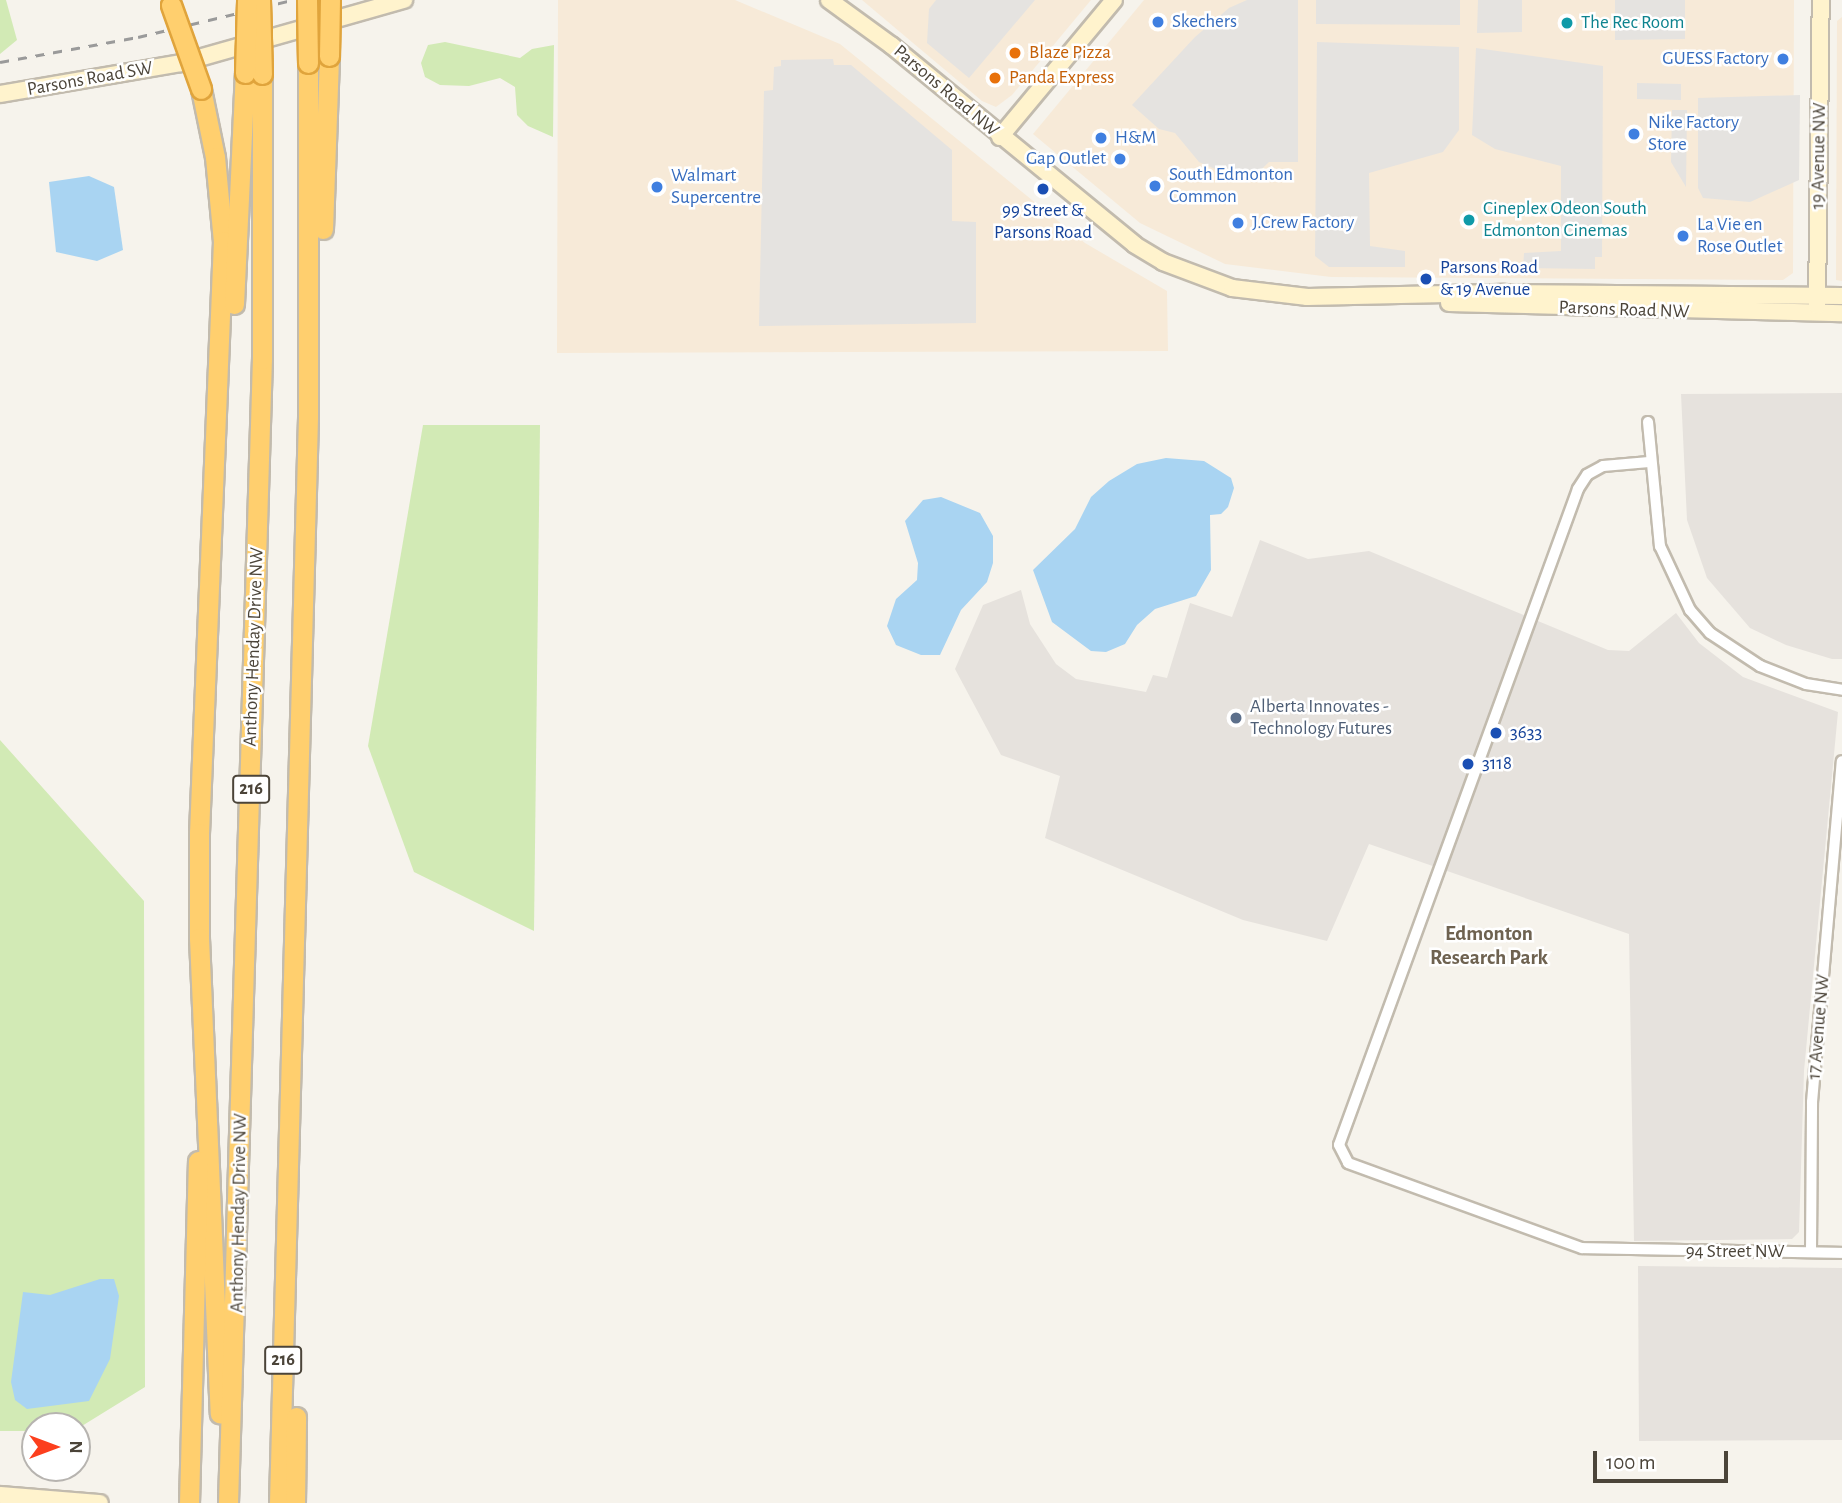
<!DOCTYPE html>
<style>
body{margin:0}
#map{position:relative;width:1842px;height:1503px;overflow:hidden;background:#f6f3ec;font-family:"Alegreya Sans",sans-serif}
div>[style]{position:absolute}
.commercial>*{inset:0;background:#f7ead8}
.industrial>*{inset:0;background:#e6e2dd}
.green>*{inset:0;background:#d2eab5}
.parking>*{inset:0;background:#e5e3e0}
.water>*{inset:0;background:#a9d4f2}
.roads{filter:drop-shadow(2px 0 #c2bbae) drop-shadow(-2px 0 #c2bbae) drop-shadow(0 2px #c2bbae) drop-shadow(0 -2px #c2bbae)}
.street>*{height:10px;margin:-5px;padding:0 5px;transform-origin:5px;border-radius:5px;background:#fff}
.secondary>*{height:16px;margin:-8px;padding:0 8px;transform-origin:8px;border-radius:8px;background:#fff3cd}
.highway>*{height:19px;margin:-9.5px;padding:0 9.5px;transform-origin:9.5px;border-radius:9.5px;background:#ffcf6e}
.rail>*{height:2.5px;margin-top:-1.25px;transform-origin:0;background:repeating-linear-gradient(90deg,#9a9a9a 0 9px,transparent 0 18px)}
.bridges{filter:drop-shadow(2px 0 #e0a43c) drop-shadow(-2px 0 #e0a43c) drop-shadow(0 2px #e0a43c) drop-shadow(0 -2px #e0a43c)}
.highway-bridge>*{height:19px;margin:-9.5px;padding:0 9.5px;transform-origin:9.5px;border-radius:9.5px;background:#ffcf6e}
.dots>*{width:19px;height:19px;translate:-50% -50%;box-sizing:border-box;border:4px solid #fff;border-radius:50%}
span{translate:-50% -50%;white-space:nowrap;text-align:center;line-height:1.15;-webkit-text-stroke:5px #fff;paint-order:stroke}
.shield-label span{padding:2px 5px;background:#fff;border:2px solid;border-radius:5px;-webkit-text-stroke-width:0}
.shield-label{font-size:18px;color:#4b4439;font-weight:700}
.shop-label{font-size:19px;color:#366cbe}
.left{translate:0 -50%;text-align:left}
.right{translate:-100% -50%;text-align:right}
.culture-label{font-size:19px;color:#0d838f}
.food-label{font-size:19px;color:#c56008}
.street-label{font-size:19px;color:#4b4439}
.transit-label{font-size:19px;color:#164399}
.service-label{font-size:19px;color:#4e5e75}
.neighbourhood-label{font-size:21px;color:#6e6250;font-weight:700}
.north{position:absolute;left:21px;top:1412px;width:70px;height:70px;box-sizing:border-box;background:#fff;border:2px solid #b7b4b0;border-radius:50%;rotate:90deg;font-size:19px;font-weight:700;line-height:28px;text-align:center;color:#4b4439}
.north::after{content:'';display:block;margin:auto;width:24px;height:32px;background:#fc3f1d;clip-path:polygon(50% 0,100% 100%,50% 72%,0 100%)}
.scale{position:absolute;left:1593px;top:1451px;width:135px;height:32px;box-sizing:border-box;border:4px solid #4b4439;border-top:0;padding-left:9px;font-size:21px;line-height:24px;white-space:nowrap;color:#4b4439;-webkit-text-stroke:5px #fff;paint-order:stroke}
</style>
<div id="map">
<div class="commercial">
<i style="clip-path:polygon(558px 0,735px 0,840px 44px,1085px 243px,1167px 291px,1168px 351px,557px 353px)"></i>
<i style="clip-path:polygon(862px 0,1091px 0,1012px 95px,996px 107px,982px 101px)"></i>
<i style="clip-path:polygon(1144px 0,1794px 0,1793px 273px,1783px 280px,1331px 277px,1225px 264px,1140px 223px,1033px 134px)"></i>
<i style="clip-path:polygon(1842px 17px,1842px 281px,1836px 280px,1837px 21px)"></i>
</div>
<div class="industrial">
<i style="clip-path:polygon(1842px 393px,1842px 659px,1832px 659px,1786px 645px,1750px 628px,1707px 578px,1687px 520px,1681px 394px)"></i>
<i style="clip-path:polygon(1260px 540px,1308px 559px,1369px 551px,1608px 650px,1629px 651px,1676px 613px,1699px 643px,1743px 677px,1838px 712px,1804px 1071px,1799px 1232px,1792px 1239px,1634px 1241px,1629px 934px,1369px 844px,1327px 941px,1243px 920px,1045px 838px,1060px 776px,1001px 755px,955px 669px,983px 605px,1021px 590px,1030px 624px,1056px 664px,1076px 679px,1146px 692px,1153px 675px,1167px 678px,1190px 603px,1232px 617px)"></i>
<i style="clip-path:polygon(1638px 1266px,1842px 1268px,1842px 1440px,1639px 1441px)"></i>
</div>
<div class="green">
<i style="clip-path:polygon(0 0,6px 0,17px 40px,0 54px)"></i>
<i style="clip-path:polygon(445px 42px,520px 58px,532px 49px,554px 45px,553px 137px,528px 126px,517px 115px,515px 87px,500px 78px,469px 86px,440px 85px,425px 77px,421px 63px,428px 45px)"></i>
<i style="clip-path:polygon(423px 425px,540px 425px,534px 931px,414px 872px,368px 746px)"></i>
<i style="clip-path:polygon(0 740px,144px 901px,145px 1387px,77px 1429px,35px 1426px,35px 1431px,0 1431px)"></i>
</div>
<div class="parking">
<i style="clip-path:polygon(936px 0,1035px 0,969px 78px,927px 43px,929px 9px)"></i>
<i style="clip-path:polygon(1247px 0,1298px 0,1298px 162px,1269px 162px,1247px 183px,1199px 162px,1175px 133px,1159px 129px,1132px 105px,1195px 37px,1229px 8px)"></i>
<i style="clip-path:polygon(1316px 0,1460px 0,1460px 25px,1316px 24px)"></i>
<i style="clip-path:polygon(1478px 0,1522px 0,1522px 32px,1477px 33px)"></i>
<i style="clip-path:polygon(1615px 0,1685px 0,1685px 39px,1615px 40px)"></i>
<i style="clip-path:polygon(1317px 42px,1459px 47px,1459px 130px,1443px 152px,1369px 173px,1370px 246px,1405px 251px,1405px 267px,1329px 267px,1315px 256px)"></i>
<i style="clip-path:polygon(1476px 48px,1603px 66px,1602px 257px,1595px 257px,1595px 269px,1523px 268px,1524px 253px,1561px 251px,1561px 166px,1495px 149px,1472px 135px)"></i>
<i style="clip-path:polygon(833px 59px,834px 65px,851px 65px,952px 150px,952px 221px,976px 222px,976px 323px,759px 326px,764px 91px,773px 90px,774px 67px,781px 66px,781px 60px)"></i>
<i style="clip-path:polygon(1637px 83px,1681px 84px,1681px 100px,1637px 99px)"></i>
<i style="clip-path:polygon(1800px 95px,1799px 180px,1750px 202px,1703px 198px,1698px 188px,1698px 98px)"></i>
<i style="clip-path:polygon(1672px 110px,1687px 110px,1686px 187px,1671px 162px)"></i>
</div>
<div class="water">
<i style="clip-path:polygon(89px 176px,114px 187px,123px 250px,97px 261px,56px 252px,49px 182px)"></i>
<i style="clip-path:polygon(1166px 458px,1204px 461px,1231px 478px,1234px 488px,1228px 507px,1221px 514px,1210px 515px,1211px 570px,1196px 596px,1155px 609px,1137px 625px,1125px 644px,1106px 652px,1091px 651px,1052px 622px,1033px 570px,1075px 529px,1091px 497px,1109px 481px,1137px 464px)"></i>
<i style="clip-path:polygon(941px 497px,980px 513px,993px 536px,993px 563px,987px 582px,961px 610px,940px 655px,921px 655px,896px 645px,887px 626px,896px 599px,917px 580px,918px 563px,905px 521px,923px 500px)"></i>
<i style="clip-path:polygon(100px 1279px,114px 1279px,119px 1296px,110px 1359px,89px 1401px,27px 1409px,15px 1400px,11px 1382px,23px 1292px,50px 1295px)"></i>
</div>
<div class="roads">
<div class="street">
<i style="left:1648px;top:422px;width:125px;rotate:84.5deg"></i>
<i style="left:1660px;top:546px;width:71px;rotate:64.9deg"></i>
<i style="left:1690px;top:610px;width:30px;rotate:49deg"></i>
<i style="left:1710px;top:633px;width:60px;rotate:33.4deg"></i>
<i style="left:1760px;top:666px;width:49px;rotate:21.4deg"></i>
<i style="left:1806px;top:684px;width:36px;rotate:9deg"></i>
<i style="left:1649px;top:462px;width:46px;rotate:175deg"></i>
<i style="left:1603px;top:466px;width:18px;rotate:151deg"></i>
<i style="left:1587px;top:475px;width:17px;rotate:123deg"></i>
<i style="left:1578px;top:489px;width:698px;rotate:110.02deg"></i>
<i style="left:1339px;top:1145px;width:20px;rotate:63deg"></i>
<i style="left:1348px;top:1163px;width:249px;rotate:20deg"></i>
<i style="left:1582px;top:1248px;width:260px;rotate:1.1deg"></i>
<i style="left:1811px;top:1252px;width:150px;rotate:-89.6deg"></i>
<i style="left:1812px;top:1102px;width:342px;rotate:-85deg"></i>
</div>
<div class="secondary">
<i style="left:829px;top:0;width:77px;rotate:36deg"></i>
<i style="left:891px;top:45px;width:315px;rotate:39.3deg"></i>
<i style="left:1135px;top:245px;width:33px;rotate:31deg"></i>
<i style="left:1163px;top:262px;width:74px;rotate:20.6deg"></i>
<i style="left:1232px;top:288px;width:76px;rotate:6.8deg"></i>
<i style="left:1307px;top:297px;width:198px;rotate:-1.2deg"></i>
<i style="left:1505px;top:293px;width:337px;rotate:0.5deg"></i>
<i style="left:0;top:94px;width:184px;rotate:-9.7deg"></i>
<i style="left:181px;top:63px;width:232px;rotate:-15.8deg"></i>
<i style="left:1000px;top:137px;width:178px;rotate:-50.2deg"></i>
<i style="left:1449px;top:303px;width:393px;rotate:1.5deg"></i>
<i style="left:1817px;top:306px;width:306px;rotate:-89.3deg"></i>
<i style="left:0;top:1495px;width:100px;rotate:4.6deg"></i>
</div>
<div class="highway">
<i style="left:201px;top:89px;width:69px;rotate:78.4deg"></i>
<i style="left:215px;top:157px;width:84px;rotate:84.6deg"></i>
<i style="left:223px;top:241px;width:592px;rotate:92.32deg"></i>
<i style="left:199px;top:833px;width:105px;rotate:90deg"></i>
<i style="left:199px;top:938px;width:476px;rotate:87.5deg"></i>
<i style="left:323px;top:229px;width:173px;rotate:-88deg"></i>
<i style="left:234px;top:304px;width:231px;rotate:-87.3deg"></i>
<i style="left:189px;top:1503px;width:342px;rotate:-88.5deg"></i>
<i style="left:228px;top:1503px;width:1145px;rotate:-88.3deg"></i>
<i style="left:262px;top:359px;width:285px;rotate:-90deg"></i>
<i style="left:279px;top:1503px;width:1088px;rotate:-88.47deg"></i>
<i style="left:308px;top:415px;width:352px;rotate:-90deg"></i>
<i style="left:295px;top:1503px;width:86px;rotate:-89.3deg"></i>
</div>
</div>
<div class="rail">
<i style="left:0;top:62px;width:140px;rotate:-10.3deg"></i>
<i style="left:138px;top:37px;width:158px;rotate:-13.5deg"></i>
</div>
<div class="bridges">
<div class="highway-bridge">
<i style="left:260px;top:0;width:74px;rotate:88.5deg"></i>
<i style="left:307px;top:0;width:63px;rotate:89.1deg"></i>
<i style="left:171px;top:5px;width:89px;rotate:70.3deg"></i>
<i style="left:329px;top:56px;width:56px;rotate:-89deg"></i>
<i style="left:245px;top:73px;width:73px;rotate:-88.4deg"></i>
</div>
</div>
<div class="dots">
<i style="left:1158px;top:22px;background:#3f7fe0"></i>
<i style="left:1567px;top:23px;background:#0f9aa8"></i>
<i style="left:1015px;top:53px;background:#e8710a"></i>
<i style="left:1783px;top:59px;background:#3f7fe0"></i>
<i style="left:995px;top:78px;background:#e8710a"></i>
<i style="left:1634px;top:134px;background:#3f7fe0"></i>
<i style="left:1101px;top:138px;background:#3f7fe0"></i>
<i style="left:1120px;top:159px;background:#3f7fe0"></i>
<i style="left:1155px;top:186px;background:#3f7fe0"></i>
<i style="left:657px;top:187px;background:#3f7fe0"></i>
<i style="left:1043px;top:189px;background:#1a4fb4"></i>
<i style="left:1469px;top:220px;background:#0f9aa8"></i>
<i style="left:1238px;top:223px;background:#3f7fe0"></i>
<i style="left:1683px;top:236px;background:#3f7fe0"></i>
<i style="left:1426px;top:279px;background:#1a4fb4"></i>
<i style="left:1236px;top:718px;background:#5c6f8a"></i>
<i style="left:1496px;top:733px;background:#1a4fb4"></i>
<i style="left:1468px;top:764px;background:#1a4fb4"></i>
</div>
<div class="shield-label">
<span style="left:251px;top:789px">216</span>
<span style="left:283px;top:1360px">216</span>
</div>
<div class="shop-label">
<span class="left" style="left:1172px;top:22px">Skechers</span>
<span class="right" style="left:1769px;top:59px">GUESS Factory</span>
<span class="left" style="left:1648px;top:134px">Nike Factory<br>Store</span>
<span class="left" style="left:1115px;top:138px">H&amp;M</span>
<span class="right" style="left:1106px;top:159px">Gap Outlet</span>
<span class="left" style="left:1169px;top:186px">South Edmonton<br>Common</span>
<span class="left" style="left:671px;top:187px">Walmart<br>Supercentre</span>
<span class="left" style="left:1252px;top:223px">J.Crew Factory</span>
<span class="left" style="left:1697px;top:236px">La Vie en<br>Rose Outlet</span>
</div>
<div class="culture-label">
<span class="left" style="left:1581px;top:23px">The Rec Room</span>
<span class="left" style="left:1483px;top:220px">Cineplex Odeon South<br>Edmonton Cinemas</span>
</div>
<div class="food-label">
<span class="left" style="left:1029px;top:53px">Blaze Pizza</span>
<span class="left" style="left:1009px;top:78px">Panda Express</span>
</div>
<div class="street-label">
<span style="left:90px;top:79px;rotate:-10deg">Parsons Road SW</span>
<span style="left:946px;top:91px;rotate:40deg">Parsons Road NW</span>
<span style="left:1819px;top:156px;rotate:-89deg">19 Avenue NW</span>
<span style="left:1624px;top:310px;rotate:2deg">Parsons Road NW</span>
<span style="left:254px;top:647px;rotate:-88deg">Anthony Henday Drive NW</span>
<span style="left:1819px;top:1027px;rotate:-85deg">17 Avenue NW</span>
<span style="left:239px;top:1213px;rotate:-89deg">Anthony Henday Drive NW</span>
<span style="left:1735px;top:1252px">94 Street NW</span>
</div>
<div class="transit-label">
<span style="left:1043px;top:222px">99 Street &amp;<br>Parsons Road</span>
<span class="left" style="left:1440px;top:279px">Parsons Road<br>&amp; 19 Avenue</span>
<span class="left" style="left:1510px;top:733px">3633</span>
<span class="left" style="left:1482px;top:764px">3118</span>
</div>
<div class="service-label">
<span class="left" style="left:1250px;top:718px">Alberta Innovates -<br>Technology Futures</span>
</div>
<div class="neighbourhood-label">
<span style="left:1489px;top:946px">Edmonton<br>Research Park</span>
</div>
<div class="north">N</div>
<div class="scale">100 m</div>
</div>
